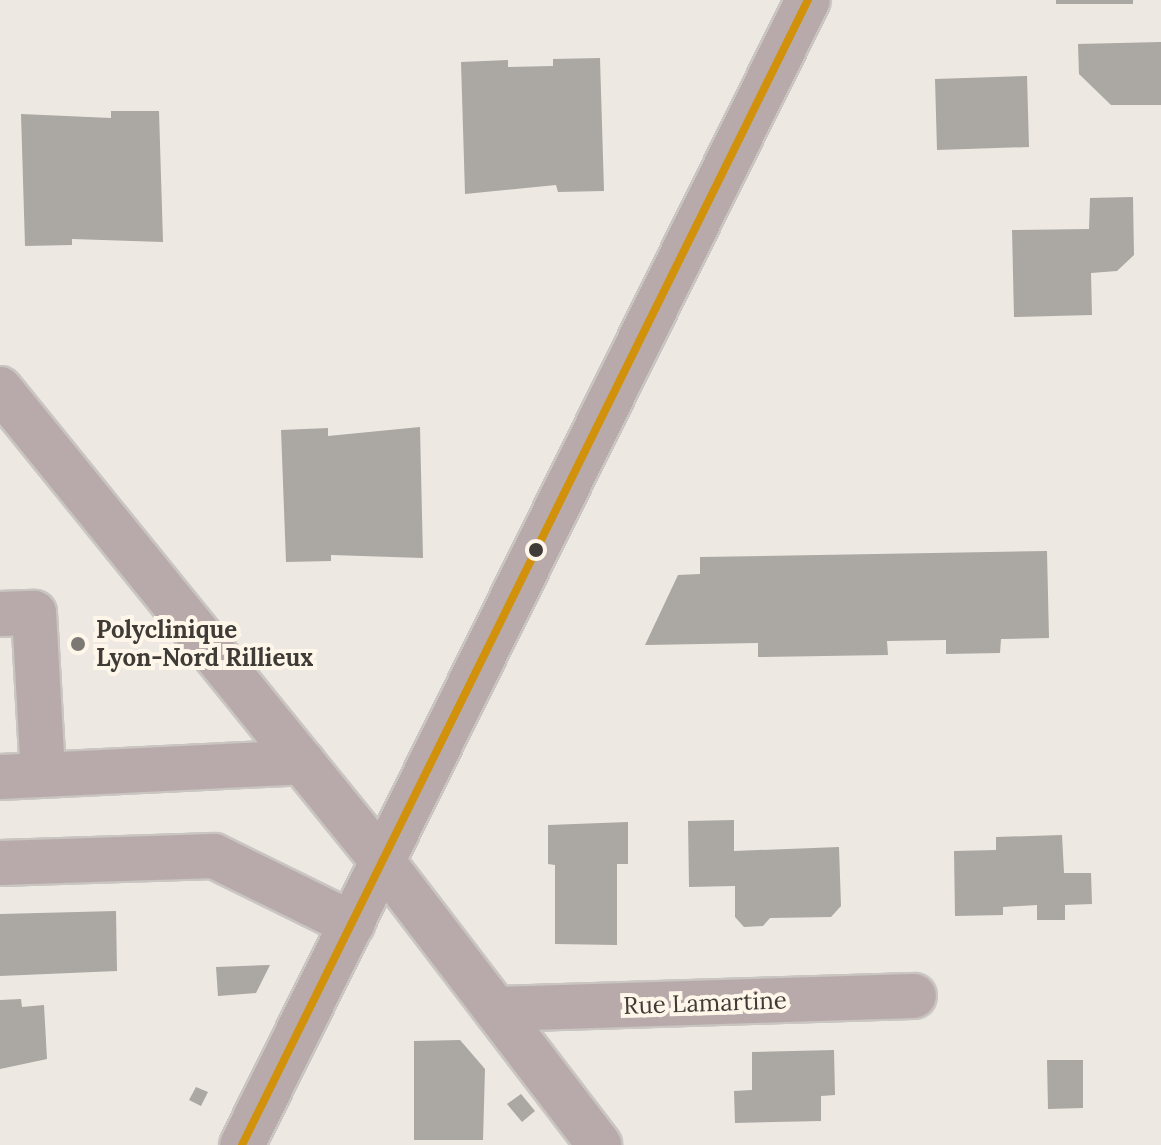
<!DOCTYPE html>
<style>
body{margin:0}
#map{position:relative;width:1161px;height:1145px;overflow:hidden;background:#ede8e2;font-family:Lora,serif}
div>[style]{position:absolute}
.building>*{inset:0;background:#aba7a3}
.roads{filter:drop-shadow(2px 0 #c9c5c1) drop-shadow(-2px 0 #c9c5c1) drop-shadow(0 2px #c9c5c1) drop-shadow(0 -2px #c9c5c1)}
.minor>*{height:44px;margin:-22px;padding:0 22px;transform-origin:22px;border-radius:22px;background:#b8aaab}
.bus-1>*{height:8px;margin:-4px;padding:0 4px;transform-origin:4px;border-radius:4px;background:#d2910b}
.dots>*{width:22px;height:22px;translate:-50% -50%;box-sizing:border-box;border:4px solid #fff6ea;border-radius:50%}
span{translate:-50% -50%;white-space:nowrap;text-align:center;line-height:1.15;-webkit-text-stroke:8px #fff6ea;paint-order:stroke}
.poi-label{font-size:24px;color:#3f3b37;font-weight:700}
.left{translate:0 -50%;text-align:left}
.street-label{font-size:24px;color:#3f3b37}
</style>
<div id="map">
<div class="building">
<i style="clip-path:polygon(1056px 0,1133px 0,1133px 4px,1056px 4px)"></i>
<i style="clip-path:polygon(1161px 42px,1161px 105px,1111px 105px,1079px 74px,1078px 44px)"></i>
<i style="clip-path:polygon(600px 58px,604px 191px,558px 192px,556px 185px,465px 194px,461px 62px,508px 60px,508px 67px,553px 66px,553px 59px)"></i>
<i style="clip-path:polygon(1027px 76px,1029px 147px,937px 150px,935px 79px)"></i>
<i style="clip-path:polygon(111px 111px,159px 111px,163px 242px,72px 239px,72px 245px,25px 246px,21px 114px,111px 118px)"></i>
<i style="clip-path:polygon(1133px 197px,1134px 255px,1117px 271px,1091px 273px,1092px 315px,1014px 317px,1012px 230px,1089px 229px,1090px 198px)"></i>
<i style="clip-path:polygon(420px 427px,423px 558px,331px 555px,331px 561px,286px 562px,281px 430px,328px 428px,328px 436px)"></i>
<i style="clip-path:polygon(1047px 551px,1049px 638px,1001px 639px,1000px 653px,946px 654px,946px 640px,887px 641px,888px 655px,758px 657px,758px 643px,645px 645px,678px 575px,700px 574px,700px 557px)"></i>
<i style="clip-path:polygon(734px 820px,734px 851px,839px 847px,841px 906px,831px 917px,770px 918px,763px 926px,744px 927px,735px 917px,735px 886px,689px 887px,688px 821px)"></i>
<i style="clip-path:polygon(628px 822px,628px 864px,617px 864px,617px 945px,555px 944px,555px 865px,548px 864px,548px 825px)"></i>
<i style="clip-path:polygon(1062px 835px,1064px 873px,1091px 873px,1092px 904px,1065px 905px,1065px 920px,1037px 920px,1037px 905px,1003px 907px,1003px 915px,955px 916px,954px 851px,996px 850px,996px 837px)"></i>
<i style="clip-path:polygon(116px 911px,117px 971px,0 976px,0 914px)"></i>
<i style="clip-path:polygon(270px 965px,256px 993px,218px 996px,216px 967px)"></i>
<i style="clip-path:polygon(21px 999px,22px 1007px,44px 1005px,47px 1059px,0 1069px,0 1000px)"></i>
<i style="clip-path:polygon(460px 1040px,485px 1069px,483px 1140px,414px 1140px,414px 1041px)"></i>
<i style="clip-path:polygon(834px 1050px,835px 1095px,821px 1096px,821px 1121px,735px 1123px,734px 1091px,752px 1090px,752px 1052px)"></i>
<i style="clip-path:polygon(1047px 1060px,1083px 1060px,1083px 1108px,1048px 1109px)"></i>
<i style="clip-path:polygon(196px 1087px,208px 1092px,201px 1106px,189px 1100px)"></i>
<i style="clip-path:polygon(521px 1094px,535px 1111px,522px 1122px,507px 1104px)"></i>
</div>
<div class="roads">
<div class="minor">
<i style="left:0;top:389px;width:609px;rotate:51deg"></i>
<i style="left:383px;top:862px;width:356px;rotate:52.6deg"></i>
<i style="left:0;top:614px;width:34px;rotate:-2deg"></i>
<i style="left:34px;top:613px;width:161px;rotate:86.8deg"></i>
<i style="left:0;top:777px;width:303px;rotate:-2.8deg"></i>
<i style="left:0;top:863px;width:214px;rotate:-1.9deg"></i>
<i style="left:214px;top:856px;width:154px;rotate:26.2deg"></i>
<i style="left:496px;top:1009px;width:418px;rotate:-1.8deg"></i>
<i style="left:242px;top:1145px;width:1277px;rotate:-63.7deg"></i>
</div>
</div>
<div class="bus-1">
<i style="left:242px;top:1145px;width:1277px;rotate:-63.7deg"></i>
</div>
<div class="dots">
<i style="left:536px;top:550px;background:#3f3b37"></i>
<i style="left:78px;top:644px;background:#7c7873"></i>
</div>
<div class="poi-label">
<span class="left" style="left:96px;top:644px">Polyclinique<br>Lyon-Nord Rillieux</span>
</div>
<div class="street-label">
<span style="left:705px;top:1003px;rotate:-2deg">Rue Lamartine</span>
</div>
</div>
